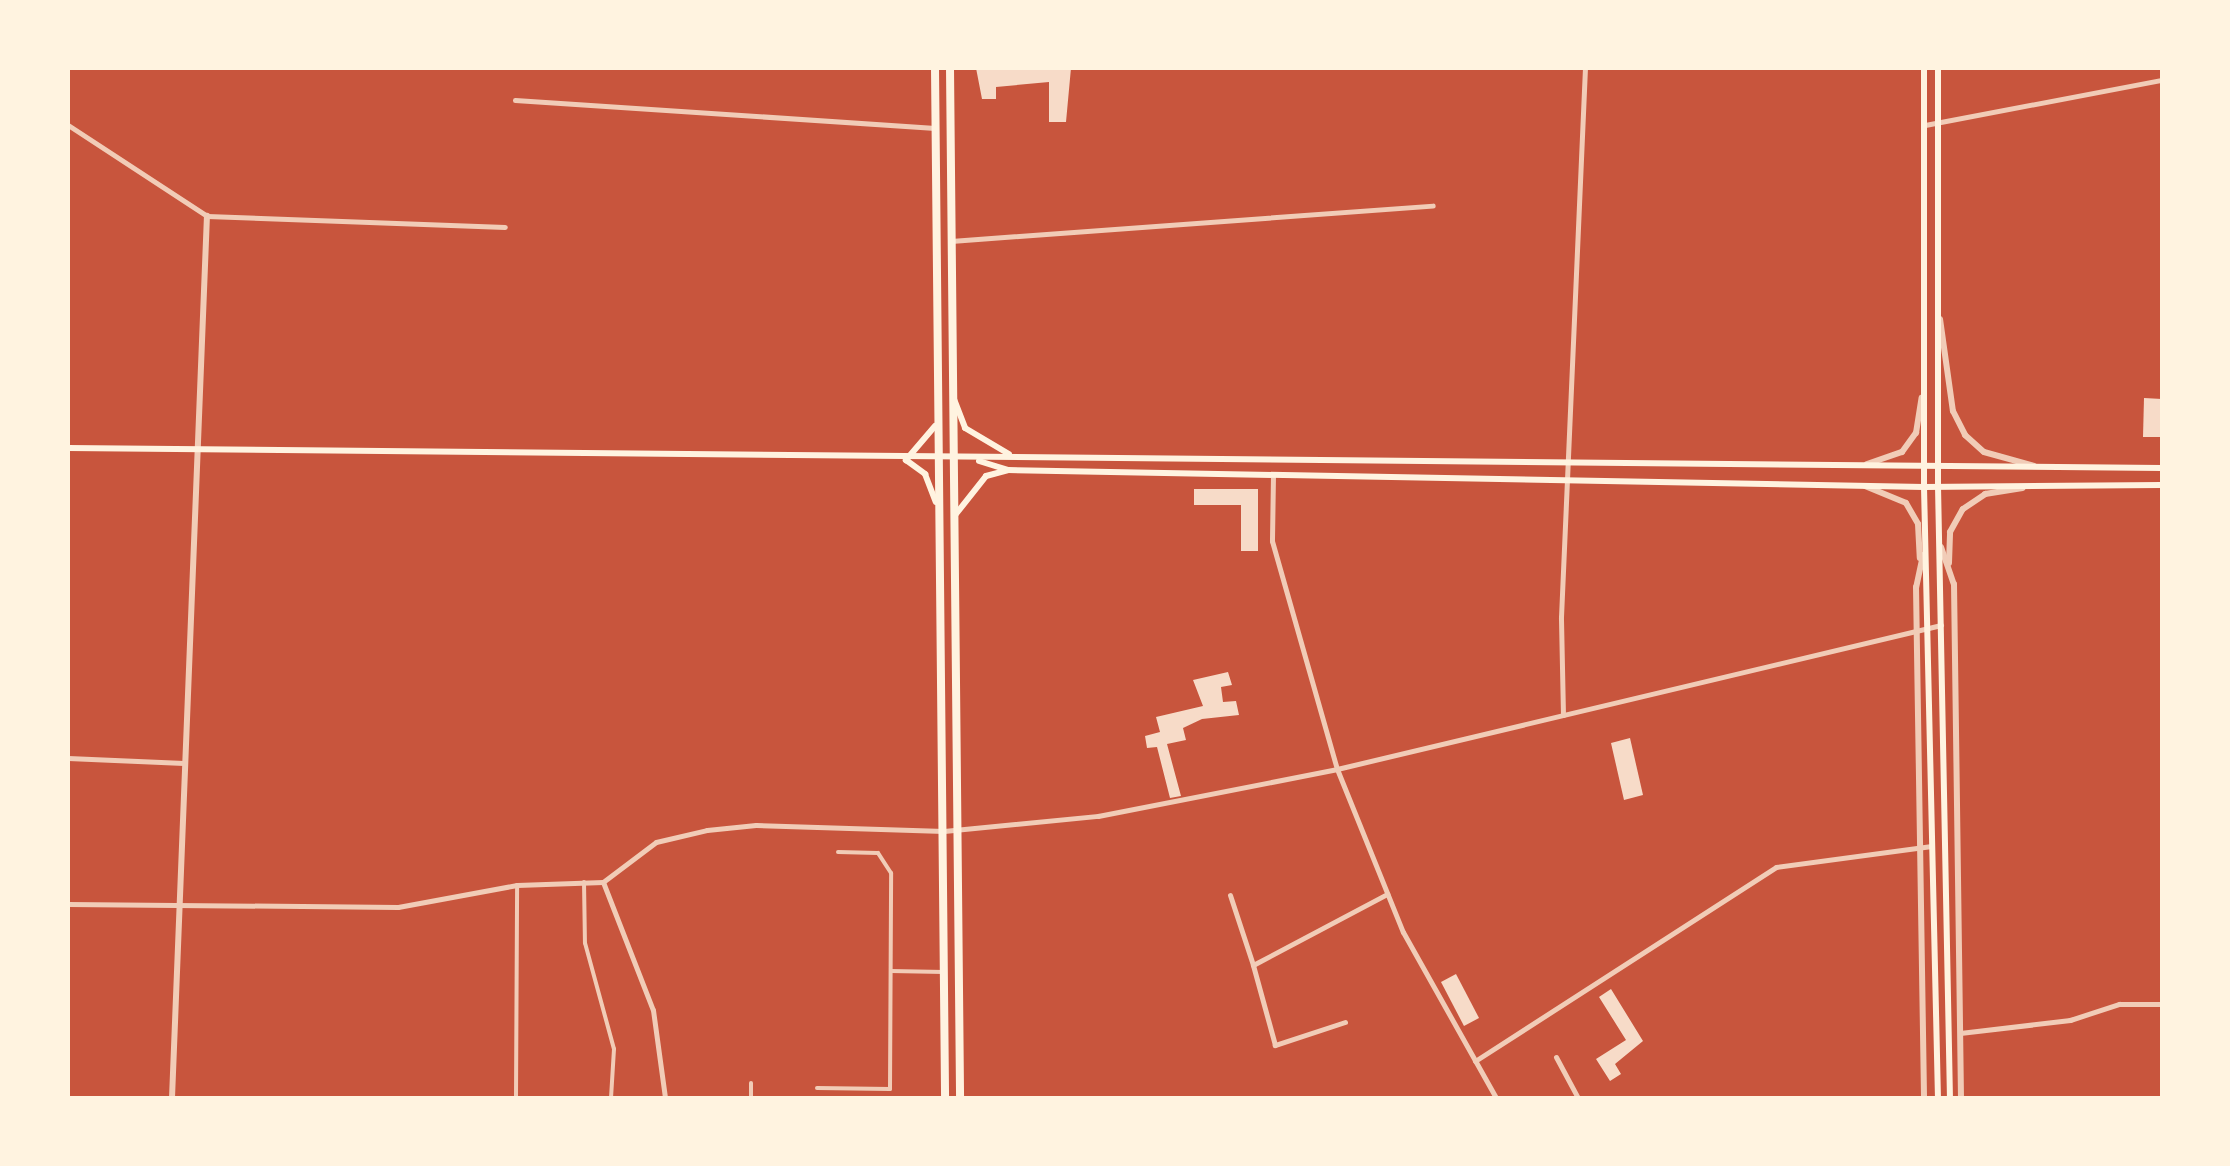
<!DOCTYPE html>
<style>
body{margin:0}
#map{position:relative;width:2230px;height:1166px;overflow:hidden;background:#c8553d;font-family:"DM Sans",sans-serif}
div>[style]{position:absolute}
.building>*{inset:0;background:#f7dbc8}
.pedestrian>*{height:4px;margin:-2px;padding:0 2px;transform-origin:2px;border-radius:2px;background:#f1ccb7}
.minor>*{height:5px;margin:-2.5px;padding:0 2.5px;transform-origin:2.5px;border-radius:2.5px;background:#f1ccb7}
.tertiary>*{height:6px;margin:-3px;padding:0 3px;transform-origin:3px;border-radius:3px;background:#f1ccb7}
.secondary>*{height:6px;margin:-3px;padding:0 3px;transform-origin:3px;border-radius:3px;background:#fff3e0}
.primary>*{height:8px;margin:-4px;padding:0 4px;transform-origin:4px;border-radius:4px;background:#fff3e0}
span{translate:-50% -50%;white-space:nowrap;text-align:center;line-height:1.15;-webkit-text-stroke:10px #fff3e0;paint-order:stroke}
.frame{position:absolute;inset:0;border:70px solid #fff3e0;pointer-events:none}
</style>
<div id="map">
<div class="building">
<i style="clip-path:polygon(976px 68px,1071px 68px,1066px 122px,1049px 122px,1049px 82px,996px 87px,996px 99px,982px 99px)"></i>
<i style="clip-path:polygon(2144px 398px,2162px 399px,2162px 437px,2143px 437px)"></i>
<i style="clip-path:polygon(1194px 489px,1258px 489px,1258px 551px,1241px 551px,1241px 505px,1194px 505px)"></i>
<i style="clip-path:polygon(1228px 672px,1232px 685px,1221px 687px,1223px 702px,1236px 701px,1239px 715px,1202px 719px,1183px 728px,1186px 740px,1167px 744px,1181px 796px,1170px 798px,1157px 747px,1147px 748px,1145px 736px,1160px 732px,1156px 717px,1203px 706px,1193px 680px)"></i>
<i style="clip-path:polygon(1630px 738px,1643px 795px,1624px 800px,1611px 743px)"></i>
<i style="clip-path:polygon(1456px 974px,1479px 1018px,1464px 1026px,1441px 982px)"></i>
<i style="clip-path:polygon(1611px 989px,1643px 1041px,1615px 1064px,1621px 1074px,1610px 1081px,1596px 1059px,1626px 1040px,1599px 997px)"></i>
</div>
<div class="pedestrian">
<i style="left:584px;top:882px;width:61px;rotate:89.1deg"></i>
<i style="left:585px;top:943px;width:110px;rotate:74.7deg"></i>
<i style="left:614px;top:1049px;width:49px;rotate:93.5deg"></i>
<i style="left:891px;top:971px;width:53px;rotate:1.1deg"></i>
<i style="left:751px;top:1083px;width:15px;rotate:90deg"></i>
<i style="left:817px;top:1088px;width:73px;rotate:0.8deg"></i>
<i style="left:890px;top:1089px;width:216px;rotate:-89.7deg"></i>
<i style="left:891px;top:873px;width:24px;rotate:-123deg"></i>
<i style="left:878px;top:853px;width:40px;rotate:-178.6deg"></i>
<i style="left:516px;top:1098px;width:213px;rotate:-89.7deg"></i>
</div>
<div class="minor">
<i style="left:515px;top:100px;width:421px;rotate:3.8deg"></i>
<i style="left:68px;top:125px;width:166px;rotate:33.2deg"></i>
<i style="left:207px;top:216px;width:298px;rotate:2.1deg"></i>
<i style="left:1925px;top:125px;width:241px;rotate:-10.8deg"></i>
<i style="left:951px;top:241px;width:483px;rotate:-4.2deg"></i>
<i style="left:1273px;top:475px;width:66px;rotate:90.9deg"></i>
<i style="left:1272px;top:541px;width:237px;rotate:74.1deg"></i>
<i style="left:1337px;top:769px;width:176px;rotate:68deg"></i>
<i style="left:1403px;top:932px;width:190px;rotate:60.7deg"></i>
<i style="left:1563px;top:715px;width:98px;rotate:-91.2deg"></i>
<i style="left:1561px;top:617px;width:550px;rotate:-87.5deg"></i>
<i style="left:68px;top:758px;width:116px;rotate:2.5deg"></i>
<i style="left:603px;top:882px;width:137px;rotate:68.7deg"></i>
<i style="left:653px;top:1010px;width:89px;rotate:82.2deg"></i>
<i style="left:1230px;top:895px;width:74px;rotate:71.8deg"></i>
<i style="left:68px;top:904px;width:330px;rotate:0.5deg"></i>
<i style="left:398px;top:907px;width:121px;rotate:-10.5deg"></i>
<i style="left:517px;top:885px;width:86px;rotate:-2deg"></i>
<i style="left:603px;top:882px;width:66px;rotate:-37deg"></i>
<i style="left:656px;top:842px;width:52px;rotate:-13.2deg"></i>
<i style="left:707px;top:830px;width:49px;rotate:-5.8deg"></i>
<i style="left:756px;top:825px;width:188px;rotate:1.8deg"></i>
<i style="left:944px;top:831px;width:155px;rotate:-5.6deg"></i>
<i style="left:1098px;top:816px;width:244px;rotate:-11.1deg"></i>
<i style="left:1337px;top:769px;width:621px;rotate:-13.41deg"></i>
<i style="left:1345px;top:1022px;width:74px;rotate:161.8deg"></i>
<i style="left:1275px;top:1045px;width:83px;rotate:-105.4deg"></i>
<i style="left:1253px;top:965px;width:152px;rotate:-27.9deg"></i>
<i style="left:1960px;top:1033px;width:111px;rotate:-6.7deg"></i>
<i style="left:2070px;top:1020px;width:52px;rotate:-18.1deg"></i>
<i style="left:2119px;top:1004px;width:43px"></i>
<i style="left:1556px;top:1057px;width:47px;rotate:61.8deg"></i>
<i style="left:1475px;top:1061px;width:358px;rotate:-32.8deg"></i>
<i style="left:1776px;top:867px;width:157px;rotate:-7.7deg"></i>
</div>
<div class="tertiary">
<i style="left:1940px;top:319px;width:93px;rotate:82deg"></i>
<i style="left:1953px;top:411px;width:27px;rotate:63deg"></i>
<i style="left:1965px;top:435px;width:25px;rotate:42deg"></i>
<i style="left:1984px;top:452px;width:52px;rotate:15.6deg"></i>
<i style="left:1867px;top:464px;width:37px;rotate:-19deg"></i>
<i style="left:1902px;top:452px;width:24px;rotate:-54deg"></i>
<i style="left:1916px;top:433px;width:36px;rotate:-81deg"></i>
<i style="left:1865px;top:486px;width:44px;rotate:22.5deg"></i>
<i style="left:1906px;top:503px;width:24px;rotate:60deg"></i>
<i style="left:1918px;top:524px;width:34px;rotate:87deg"></i>
<i style="left:1941px;top:547px;width:39px;rotate:71deg"></i>
<i style="left:1954px;top:584px;width:514px;rotate:89.22deg"></i>
<i style="left:1923px;top:555px;width:33px;rotate:102deg"></i>
<i style="left:1916px;top:587px;width:511px;rotate:89.1deg"></i>
<i style="left:1949px;top:563px;width:31px;rotate:-88deg"></i>
<i style="left:1950px;top:532px;width:26px;rotate:-61deg"></i>
<i style="left:1963px;top:509px;width:27px;rotate:-34deg"></i>
<i style="left:1985px;top:494px;width:38px;rotate:-9deg"></i>
<i style="left:172px;top:1098px;width:883px;rotate:-87.73deg"></i>
</div>
<div class="secondary">
<i style="left:1924px;top:68px;width:419px;rotate:90deg"></i>
<i style="left:1924px;top:487px;width:611px;rotate:88.69deg"></i>
<i style="left:1938px;top:68px;width:418px;rotate:90deg"></i>
<i style="left:1938px;top:486px;width:612px;rotate:88.88deg"></i>
<i style="left:954px;top:399px;width:31px;rotate:69deg"></i>
<i style="left:965px;top:428px;width:51px;rotate:30.6deg"></i>
<i style="left:935px;top:426px;width:45px;rotate:130.5deg"></i>
<i style="left:906px;top:460px;width:24px;rotate:36deg"></i>
<i style="left:925px;top:474px;width:30px;rotate:69deg"></i>
<i style="left:68px;top:448px;width:2094px;rotate:0.55deg"></i>
<i style="left:979px;top:461px;width:30px;rotate:17deg"></i>
<i style="left:1008px;top:470px;width:916px;rotate:1.06deg"></i>
<i style="left:1924px;top:487px;width:238px;rotate:-0.5deg"></i>
<i style="left:956px;top:514px;width:48px;rotate:-51.7deg"></i>
<i style="left:986px;top:476px;width:23px;rotate:-15deg"></i>
</div>
<div class="primary">
<i style="left:935px;top:68px;width:1030px;rotate:89.44deg"></i>
<i style="left:950px;top:68px;width:1030px;rotate:89.44deg"></i>
</div>
<div class="frame"></div>
</div>
